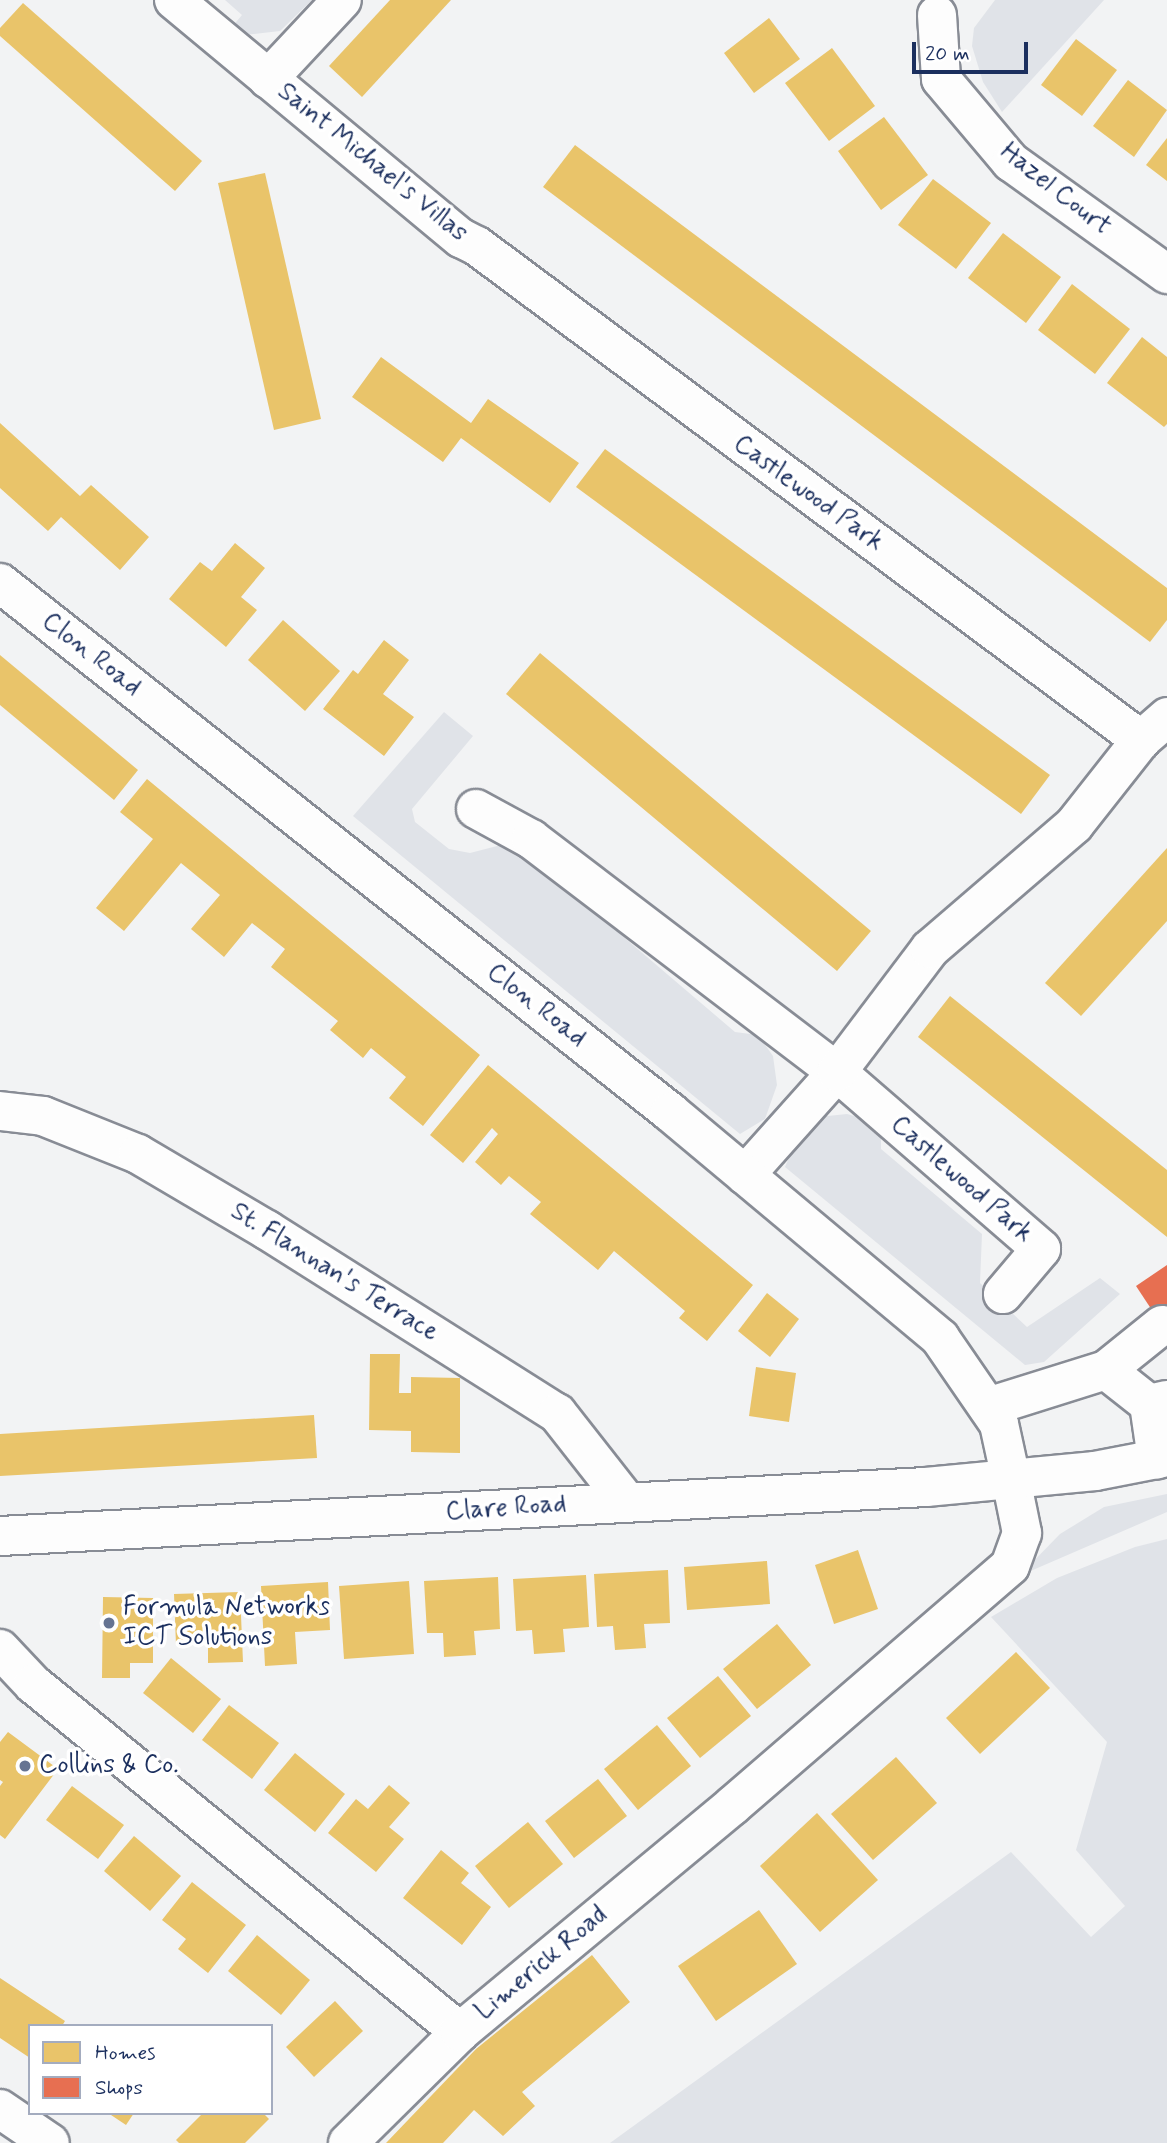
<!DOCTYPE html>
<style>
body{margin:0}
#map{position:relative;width:1167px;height:2143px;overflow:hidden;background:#f2f3f4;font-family:Mynerve,sans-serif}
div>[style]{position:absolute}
.green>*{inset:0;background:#e0e3e8}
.homes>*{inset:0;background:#e9c46a}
.shops>*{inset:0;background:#e76f51}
.roads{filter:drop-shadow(2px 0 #888c95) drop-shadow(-2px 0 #888c95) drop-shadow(0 2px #888c95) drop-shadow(0 -2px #888c95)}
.minor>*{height:38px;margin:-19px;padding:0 19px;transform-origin:19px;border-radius:19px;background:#fdfdfd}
.major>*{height:38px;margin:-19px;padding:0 19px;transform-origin:19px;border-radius:19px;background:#fdfdfd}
.dots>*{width:19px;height:19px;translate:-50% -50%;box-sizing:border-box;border:4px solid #fff;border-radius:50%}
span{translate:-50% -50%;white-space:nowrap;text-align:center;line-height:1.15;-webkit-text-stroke:7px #fff;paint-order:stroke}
.street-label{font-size:26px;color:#1b2f5e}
.poi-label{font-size:26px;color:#1b2f5e}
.left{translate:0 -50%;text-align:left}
.legend{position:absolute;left:28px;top:2024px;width:245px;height:91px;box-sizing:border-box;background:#fff;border:2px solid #a4acbf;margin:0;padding:9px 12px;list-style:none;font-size:21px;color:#1b2f5e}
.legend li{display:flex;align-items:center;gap:14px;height:35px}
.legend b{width:35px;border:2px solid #a4acbf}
.scale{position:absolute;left:912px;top:42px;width:116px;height:32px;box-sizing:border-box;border:4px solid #1b2f5e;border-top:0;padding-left:9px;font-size:21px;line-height:24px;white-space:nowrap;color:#1b2f5e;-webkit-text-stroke:5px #fff;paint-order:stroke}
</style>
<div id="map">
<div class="green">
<i style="clip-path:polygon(225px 0,312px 0,280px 31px,244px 35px,231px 28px,242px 15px)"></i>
<i style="clip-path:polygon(995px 0,1104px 0,1002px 112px,983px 82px,972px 46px,974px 28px)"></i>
<i style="clip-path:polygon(444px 712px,473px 736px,412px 809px,415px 822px,449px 849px,470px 853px,501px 845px,518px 847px,735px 1032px,758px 1035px,773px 1056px,777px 1085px,765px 1119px,740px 1134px,353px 816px)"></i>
<i style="clip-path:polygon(847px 1114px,875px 1122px,881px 1131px,881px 1149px,982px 1234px,980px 1283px,1027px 1327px,1100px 1278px,1120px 1294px,1044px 1362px,1025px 1365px,785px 1167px,793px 1148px,818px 1117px)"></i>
<i style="clip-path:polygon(1167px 1494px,1167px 1512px,1019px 1576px,1060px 1534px,1104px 1507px)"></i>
<i style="clip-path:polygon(1167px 1539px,1167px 2143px,610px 2143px,1011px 1852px,1091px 1937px,1125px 1906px,1076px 1850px,1107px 1742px,991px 1617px,1057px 1578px,1135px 1547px)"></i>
</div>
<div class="homes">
<i style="clip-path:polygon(390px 0,451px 0,362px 97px,329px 66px)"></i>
<i style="clip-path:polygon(23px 3px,202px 161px,175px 191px,0 36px,0 28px)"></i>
<i style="clip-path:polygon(769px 18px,800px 59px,754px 93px,724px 53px)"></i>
<i style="clip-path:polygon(1076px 39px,1117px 70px,1082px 116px,1041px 85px)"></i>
<i style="clip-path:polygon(832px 48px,875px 106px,829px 141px,785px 83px)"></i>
<i style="clip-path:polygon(1128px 80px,1167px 110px,1134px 157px,1093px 126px)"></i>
<i style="clip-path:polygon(884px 117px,928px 175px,881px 210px,838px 151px)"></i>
<i style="clip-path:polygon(1167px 138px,1167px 181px,1146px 165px)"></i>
<i style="clip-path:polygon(575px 145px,1167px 588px,1167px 620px,1150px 642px,543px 187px)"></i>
<i style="clip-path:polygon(265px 173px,321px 419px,274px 430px,218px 183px)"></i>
<i style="clip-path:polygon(933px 179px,991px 223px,956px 269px,898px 225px)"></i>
<i style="clip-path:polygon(1003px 233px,1061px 277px,1026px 323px,968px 278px)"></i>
<i style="clip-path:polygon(1072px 284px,1130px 329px,1095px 374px,1038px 330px)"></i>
<i style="clip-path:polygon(1142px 337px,1167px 357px,1167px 424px,1164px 427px,1107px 383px)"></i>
<i style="clip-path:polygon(381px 357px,471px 423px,488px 399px,579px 463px,550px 503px,461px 438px,443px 462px,352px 397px)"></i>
<i style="clip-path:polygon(0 423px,80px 496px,91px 485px,149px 537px,120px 570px,61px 517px,48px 531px,0 488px)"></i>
<i style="clip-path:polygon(605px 449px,1050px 775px,1021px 814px,576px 487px)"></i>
<i style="clip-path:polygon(235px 543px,265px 568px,241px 597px,257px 610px,226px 647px,169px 599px,200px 562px,212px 571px)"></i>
<i style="clip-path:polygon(283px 620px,340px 671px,305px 711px,248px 660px)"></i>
<i style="clip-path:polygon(384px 640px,409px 660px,383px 694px,414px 717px,384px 756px,323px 709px,353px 670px,358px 674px)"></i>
<i style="clip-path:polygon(540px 653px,871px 931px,837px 971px,506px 694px)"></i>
<i style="clip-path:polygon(0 655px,138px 770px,114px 800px,0 705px)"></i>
<i style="clip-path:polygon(147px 779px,480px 1055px,423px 1126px,389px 1098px,406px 1077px,371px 1048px,363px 1058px,330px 1030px,338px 1021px,271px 967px,285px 949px,252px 923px,224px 957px,191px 929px,220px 895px,181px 863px,124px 931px,96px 908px,153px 839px,120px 812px)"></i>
<i style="clip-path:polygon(1167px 848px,1167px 921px,1081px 1016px,1045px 983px)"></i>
<i style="clip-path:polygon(950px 996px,1167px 1170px,1167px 1237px,918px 1037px)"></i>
<i style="clip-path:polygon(488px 1065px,753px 1285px,707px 1341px,679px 1318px,685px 1311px,614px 1251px,598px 1270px,530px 1214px,541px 1202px,509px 1176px,501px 1185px,475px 1162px,498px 1134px,492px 1128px,463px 1163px,430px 1135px)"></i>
<i style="clip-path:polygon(767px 1293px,799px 1319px,770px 1357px,738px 1331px)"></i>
<i style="clip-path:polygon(370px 1354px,400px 1354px,399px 1393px,411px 1393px,411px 1377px,460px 1378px,460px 1453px,411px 1452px,411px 1431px,369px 1430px)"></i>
<i style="clip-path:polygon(756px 1367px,796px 1373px,789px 1422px,749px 1416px)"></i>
<i style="clip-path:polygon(314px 1415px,317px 1458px,0 1476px,0 1434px)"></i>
<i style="clip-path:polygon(858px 1550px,878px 1609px,834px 1624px,815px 1565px)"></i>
<i style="clip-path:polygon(767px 1561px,770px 1604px,687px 1610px,684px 1567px)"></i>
<i style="clip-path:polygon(668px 1570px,670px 1623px,644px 1624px,646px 1648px,615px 1650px,613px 1626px,597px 1627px,594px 1574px)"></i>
<i style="clip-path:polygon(586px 1575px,589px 1627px,563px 1629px,565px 1652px,534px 1654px,532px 1630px,516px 1631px,513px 1579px)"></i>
<i style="clip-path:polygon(498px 1577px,500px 1629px,474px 1631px,476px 1655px,444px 1657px,443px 1633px,427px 1633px,424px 1581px)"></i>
<i style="clip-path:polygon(409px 1581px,414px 1654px,344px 1659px,339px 1586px)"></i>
<i style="clip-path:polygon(328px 1582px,330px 1630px,295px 1632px,297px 1664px,265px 1666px,261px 1586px)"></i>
<i style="clip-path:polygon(240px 1592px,243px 1662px,208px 1663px,208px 1643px,176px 1645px,174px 1594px)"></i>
<i style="clip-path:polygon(103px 1597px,153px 1598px,153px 1663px,130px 1663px,130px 1678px,102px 1678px)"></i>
<i style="clip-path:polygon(777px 1624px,811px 1665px,757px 1709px,723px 1669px)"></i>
<i style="clip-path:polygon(1016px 1652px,1050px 1688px,980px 1754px,946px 1718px)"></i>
<i style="clip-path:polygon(171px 1658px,221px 1699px,193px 1733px,143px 1693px)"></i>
<i style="clip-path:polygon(718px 1676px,751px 1716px,700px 1758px,667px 1718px)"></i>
<i style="clip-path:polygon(229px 1705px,279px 1743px,252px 1779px,202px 1740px)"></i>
<i style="clip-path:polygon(657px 1725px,691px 1766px,638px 1810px,604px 1769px)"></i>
<i style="clip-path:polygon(8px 1732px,58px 1769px,5px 1839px,0 1835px,0 1786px,3px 1782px,0 1780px,0 1742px)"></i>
<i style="clip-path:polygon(295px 1753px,345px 1794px,315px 1832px,264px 1790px)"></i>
<i style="clip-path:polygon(896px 1757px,937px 1803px,873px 1860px,831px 1814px)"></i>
<i style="clip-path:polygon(598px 1779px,627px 1816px,574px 1858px,545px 1821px)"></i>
<i style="clip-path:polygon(389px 1785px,410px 1803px,389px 1827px,404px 1839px,376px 1872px,328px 1833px,356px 1799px,368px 1809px)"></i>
<i style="clip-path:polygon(72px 1786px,124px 1825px,98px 1859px,46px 1820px)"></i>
<i style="clip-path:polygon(817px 1813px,878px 1880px,820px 1932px,760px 1866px)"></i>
<i style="clip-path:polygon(528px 1822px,563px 1864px,509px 1908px,475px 1866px)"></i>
<i style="clip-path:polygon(134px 1836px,181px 1876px,150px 1911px,104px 1871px)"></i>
<i style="clip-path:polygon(441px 1850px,469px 1873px,461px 1883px,491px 1907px,462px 1945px,403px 1898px)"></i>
<i style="clip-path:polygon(192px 1882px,246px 1925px,208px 1973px,178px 1949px,186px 1939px,162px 1920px)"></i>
<i style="clip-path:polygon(759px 1910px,797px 1964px,716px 2021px,678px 1966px)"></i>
<i style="clip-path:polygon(257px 1935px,310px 1980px,281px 2015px,228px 1971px)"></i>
<i style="clip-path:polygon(592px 1955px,630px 2002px,522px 2092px,535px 2106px,503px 2136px,474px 2110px,443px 2143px,386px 2143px,476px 2049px)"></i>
<i style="clip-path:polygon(0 1978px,65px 2021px,62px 2026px,30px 2026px,30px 2058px,0 2038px)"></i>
<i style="clip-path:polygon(335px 2001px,363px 2031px,314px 2077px,286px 2047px)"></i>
<i style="clip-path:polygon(108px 2113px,134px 2113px,126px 2125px)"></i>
<i style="clip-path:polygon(203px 2113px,263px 2113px,269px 2119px,245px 2143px,179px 2143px,176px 2140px)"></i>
</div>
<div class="shops">
<i style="clip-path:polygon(1167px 1265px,1167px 1333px,1136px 1286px)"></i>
</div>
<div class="roads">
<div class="minor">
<i style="left:174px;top:0;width:373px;rotate:39.7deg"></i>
<i style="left:461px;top:238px;width:18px;rotate:27deg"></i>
<i style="left:477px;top:246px;width:828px;rotate:36.65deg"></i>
<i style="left:937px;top:15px;width:64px;rotate:86.4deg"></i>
<i style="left:941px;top:79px;width:109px;rotate:49.9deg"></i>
<i style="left:1011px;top:162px;width:192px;rotate:35.7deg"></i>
<i style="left:268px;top:79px;width:108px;rotate:-46.9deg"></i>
<i style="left:476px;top:809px;width:63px;rotate:28.6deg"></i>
<i style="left:531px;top:839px;width:385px;rotate:37.3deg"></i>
<i style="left:837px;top:1072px;width:270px;rotate:40.9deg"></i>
<i style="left:1041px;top:1249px;width:59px;rotate:130.2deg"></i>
<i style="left:0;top:1111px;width:43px;rotate:6.6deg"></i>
<i style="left:43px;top:1116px;width:102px;rotate:21.8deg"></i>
<i style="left:138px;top:1154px;width:150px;rotate:30.5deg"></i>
<i style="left:267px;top:1230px;width:343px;rotate:32.3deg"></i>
<i style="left:557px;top:1413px;width:112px;rotate:51.9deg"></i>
<i style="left:745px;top:1175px;width:138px;rotate:-48.2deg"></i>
<i style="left:837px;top:1072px;width:154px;rotate:-52.9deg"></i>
<i style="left:930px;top:949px;width:190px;rotate:-40.7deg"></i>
<i style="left:1074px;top:825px;width:108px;rotate:-51.8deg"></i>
<i style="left:1141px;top:740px;width:35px;rotate:-41deg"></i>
<i style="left:1106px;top:1370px;width:55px;rotate:38.3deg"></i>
<i style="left:1149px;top:1404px;width:18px;rotate:-13deg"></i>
<i style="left:1149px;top:1404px;width:56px;rotate:81.7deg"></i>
<i style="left:988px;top:1407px;width:124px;rotate:-17.4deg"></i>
<i style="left:1106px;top:1370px;width:72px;rotate:-38.8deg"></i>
<i style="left:0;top:1649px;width:48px;rotate:46.7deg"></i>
<i style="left:33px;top:1684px;width:551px;rotate:39.18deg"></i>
<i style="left:0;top:2109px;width:60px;rotate:34.2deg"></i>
<i style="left:348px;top:2143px;width:158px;rotate:-44.7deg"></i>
<i style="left:460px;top:2032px;width:354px;rotate:-39.7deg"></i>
<i style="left:732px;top:1806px;width:367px;rotate:-40.8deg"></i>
<i style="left:1010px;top:1566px;width:35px;rotate:-70deg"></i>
<i style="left:1022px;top:1533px;width:55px;rotate:-101.5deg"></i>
</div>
<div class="major">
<i style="left:0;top:583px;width:854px;rotate:38.29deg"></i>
<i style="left:670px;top:1112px;width:352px;rotate:39.9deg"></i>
<i style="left:940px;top:1338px;width:104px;rotate:55.5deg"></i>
<i style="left:999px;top:1424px;width:56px;rotate:77.7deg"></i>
<i style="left:0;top:1536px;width:927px;rotate:-3.03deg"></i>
<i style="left:926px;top:1487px;width:170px;rotate:-5.4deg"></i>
<i style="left:1095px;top:1471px;width:73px;rotate:-11deg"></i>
</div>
</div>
<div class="dots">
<i style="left:109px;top:1623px;background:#667492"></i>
<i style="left:25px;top:1766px;background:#667492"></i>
</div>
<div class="street-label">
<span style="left:372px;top:163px;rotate:39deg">Saint Michael's Villas</span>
<span style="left:1055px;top:190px;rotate:38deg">Hazel Court</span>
<span style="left:808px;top:494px;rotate:36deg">Castlewood Park</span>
<span style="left:91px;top:655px;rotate:38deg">Clon Road</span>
<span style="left:536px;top:1006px;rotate:38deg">Clon Road</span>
<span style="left:961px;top:1180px;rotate:41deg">Castlewood Park</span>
<span style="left:334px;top:1273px;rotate:32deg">St. Flannan's Terrace</span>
<span style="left:506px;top:1509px;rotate:-4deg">Clare Road</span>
<span style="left:542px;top:1964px;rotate:-40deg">Limerick Road</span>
</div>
<div class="poi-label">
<span class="left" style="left:123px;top:1623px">Formula Networks<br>ICT Solutions</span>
<span class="left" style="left:39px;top:1766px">Collins &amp; Co.</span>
</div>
<ul class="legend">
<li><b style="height:19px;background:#e9c46a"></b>Homes</li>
<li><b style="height:19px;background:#e76f51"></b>Shops</li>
</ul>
<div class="scale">20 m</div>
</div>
